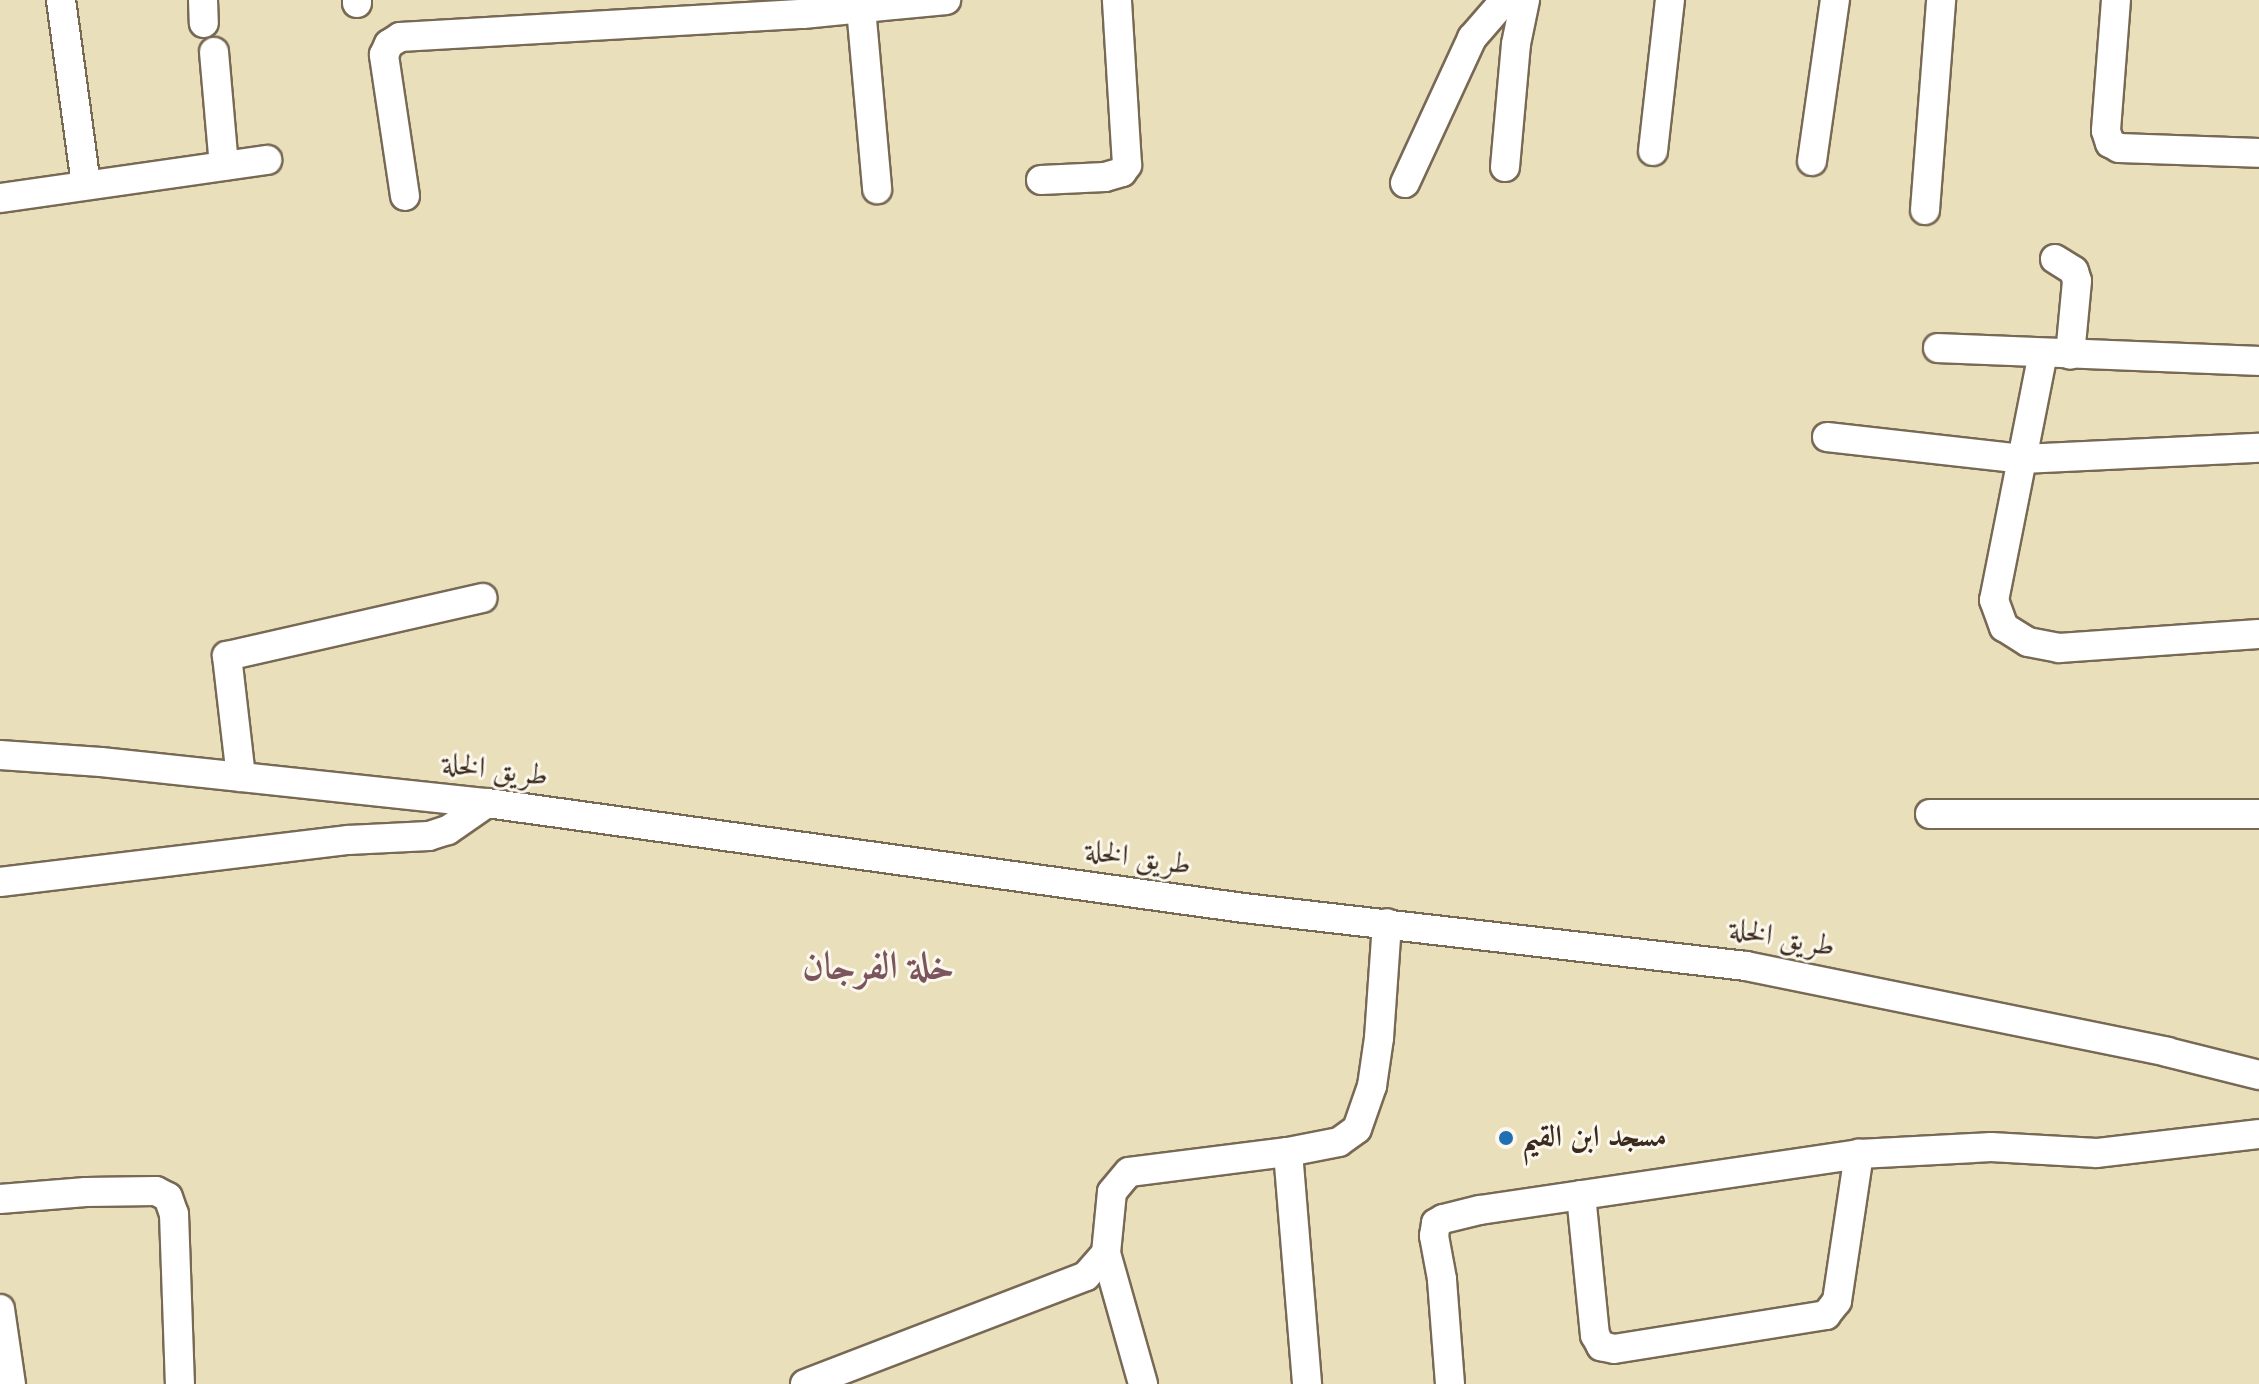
<!DOCTYPE html>
<meta charset="utf-8">
<style>
body{margin:0}
#map{position:relative;width:2259px;height:1384px;overflow:hidden;background:#eadfbb;font-family:"Old Standard TT",Amiri,serif}
div>[style]{position:absolute}
.roads{filter:drop-shadow(2px 0 #786955) drop-shadow(-2px 0 #786955) drop-shadow(0 2px #786955) drop-shadow(0 -2px #786955)}
.minor>*{height:28px;margin:-14px;padding:0 14px;transform-origin:14px;border-radius:14px;background:#fff}
.dots>*{width:22px;height:22px;translate:-50% -50%;box-sizing:border-box;border:4px solid #fbf7ec;border-radius:50%}
span{translate:-50% -50%;white-space:nowrap;text-align:center;line-height:1.15;-webkit-text-stroke:6px #fbf7ec;paint-order:stroke}
.street-label{font-size:30px;color:#3b2a1e}
.poi-label{font-size:30px;color:#3b2a1e;font-weight:700}
.left{translate:0 -50%;text-align:left}
.district-label{font-size:38px;color:#7a555d;font-weight:700}
</style>
<div id="map">
<div class="roads">
<div class="minor">
<i style="left:61px;top:0;width:187px;rotate:82.3deg"></i>
<i style="left:203px;top:0;width:23px;rotate:88deg"></i>
<i style="left:357px;top:0;width:3px;rotate:90deg"></i>
<i style="left:2116px;top:0;width:131px;rotate:94.4deg"></i>
<i style="left:2106px;top:131px;width:13px;rotate:72deg"></i>
<i style="left:2110px;top:143px;width:10px;rotate:29deg"></i>
<i style="left:2119px;top:148px;width:140px;rotate:2deg"></i>
<i style="left:861px;top:8px;width:182px;rotate:84.9deg"></i>
<i style="left:214px;top:52px;width:114px;rotate:85deg"></i>
<i style="left:1653px;top:151px;width:152px;rotate:-83.6deg"></i>
<i style="left:1812px;top:161px;width:163px;rotate:-81.9deg"></i>
<i style="left:1505px;top:167px;width:123px;rotate:-84.9deg"></i>
<i style="left:1516px;top:44px;width:45px;rotate:-78.4deg"></i>
<i style="left:1041px;top:180px;width:64px;rotate:-2.7deg"></i>
<i style="left:1105px;top:177px;width:18px;rotate:-16deg"></i>
<i style="left:1122px;top:172px;width:9px;rotate:-54deg"></i>
<i style="left:1127px;top:165px;width:165px;rotate:-93.5deg"></i>
<i style="left:1405px;top:183px;width:160px;rotate:-65.2deg"></i>
<i style="left:1472px;top:38px;width:50px;rotate:-49deg"></i>
<i style="left:405px;top:196px;width:143px;rotate:-98.5deg"></i>
<i style="left:384px;top:55px;width:12px;rotate:-66deg"></i>
<i style="left:389px;top:44px;width:13px;rotate:-32deg"></i>
<i style="left:400px;top:37px;width:404px;rotate:-3.3deg"></i>
<i style="left:803px;top:14px;width:144px;rotate:-5.6deg"></i>
<i style="left:0;top:198px;width:270px;rotate:-8.1deg"></i>
<i style="left:1925px;top:210px;width:211px;rotate:-85.6deg"></i>
<i style="left:2055px;top:259px;width:22px;rotate:32deg"></i>
<i style="left:2074px;top:271px;width:10px;rotate:73deg"></i>
<i style="left:2077px;top:281px;width:74px;rotate:95.4deg"></i>
<i style="left:1938px;top:348px;width:321px;rotate:2.3deg"></i>
<i style="left:2043px;top:353px;width:252px;rotate:101.2deg"></i>
<i style="left:1994px;top:600px;width:29px;rotate:70deg"></i>
<i style="left:2004px;top:627px;width:28px;rotate:32deg"></i>
<i style="left:2028px;top:642px;width:32px;rotate:11deg"></i>
<i style="left:2059px;top:648px;width:200px;rotate:-4deg"></i>
<i style="left:1827px;top:437px;width:196px;rotate:6.4deg"></i>
<i style="left:2022px;top:459px;width:237px;rotate:-2.7deg"></i>
<i style="left:0;top:755px;width:101px;rotate:4deg"></i>
<i style="left:101px;top:762px;width:388px;rotate:6.1deg"></i>
<i style="left:487px;top:803px;width:764px;rotate:7.9deg"></i>
<i style="left:1244px;top:908px;width:505px;rotate:6.59deg"></i>
<i style="left:1746px;top:966px;width:430px;rotate:11.5deg"></i>
<i style="left:2167px;top:1052px;width:95px;rotate:14deg"></i>
<i style="left:241px;top:777px;width:122px;rotate:-96.6deg"></i>
<i style="left:227px;top:656px;width:262px;rotate:-12.8deg"></i>
<i style="left:1930px;top:814px;width:329px"></i>
<i style="left:0;top:882px;width:351px;rotate:-6.9deg"></i>
<i style="left:348px;top:840px;width:81px;rotate:-2.8deg"></i>
<i style="left:429px;top:836px;width:20px;rotate:-18deg"></i>
<i style="left:448px;top:830px;width:47px;rotate:-34.7deg"></i>
<i style="left:1288px;top:1152px;width:233px;rotate:85.3deg"></i>
<i style="left:1581px;top:1195px;width:141px;rotate:84.3deg"></i>
<i style="left:1595px;top:1335px;width:13px;rotate:61deg"></i>
<i style="left:1601px;top:1346px;width:13px;rotate:13deg"></i>
<i style="left:1614px;top:1349px;width:215px;rotate:-9.1deg"></i>
<i style="left:1826px;top:1315px;width:18px;rotate:-52deg"></i>
<i style="left:1837px;top:1301px;width:149px;rotate:-81.5deg"></i>
<i style="left:0;top:1199px;width:86px;rotate:-4.7deg"></i>
<i style="left:86px;top:1192px;width:70px;rotate:-0.8deg"></i>
<i style="left:156px;top:1191px;width:13px;rotate:27deg"></i>
<i style="left:168px;top:1197px;width:18px;rotate:71deg"></i>
<i style="left:174px;top:1214px;width:170px;rotate:88deg"></i>
<i style="left:1106px;top:1253px;width:136px;rotate:74.2deg"></i>
<i style="left:0;top:1309px;width:76px;rotate:81.7deg"></i>
<i style="left:805px;top:1384px;width:301px;rotate:-21deg"></i>
<i style="left:1086px;top:1276px;width:30px;rotate:-49deg"></i>
<i style="left:1106px;top:1253px;width:61px;rotate:-84.4deg"></i>
<i style="left:1112px;top:1192px;width:26px;rotate:-50deg"></i>
<i style="left:1129px;top:1172px;width:160px;rotate:-7.2deg"></i>
<i style="left:1288px;top:1152px;width:52px;rotate:-11.1deg"></i>
<i style="left:1339px;top:1142px;width:22px;rotate:-36deg"></i>
<i style="left:1357px;top:1129px;width:46px;rotate:-70.8deg"></i>
<i style="left:1372px;top:1086px;width:49px;rotate:-81.7deg"></i>
<i style="left:1379px;top:1038px;width:115px;rotate:-86deg"></i>
<i style="left:1450px;top:1384px;width:105px;rotate:-94.4deg"></i>
<i style="left:1442px;top:1279px;width:44px;rotate:-100.5deg"></i>
<i style="left:1434px;top:1236px;width:13px;rotate:-81deg"></i>
<i style="left:1436px;top:1223px;width:8px;rotate:-30deg"></i>
<i style="left:1443px;top:1219px;width:38px;rotate:-14deg"></i>
<i style="left:1480px;top:1210px;width:383px;rotate:-8.4deg"></i>
<i style="left:1859px;top:1154px;width:132px;rotate:-3deg"></i>
<i style="left:1991px;top:1147px;width:106px;rotate:3.2deg"></i>
<i style="left:2097px;top:1153px;width:163px;rotate:-6.7deg"></i>
</div>
</div>
<div class="dots">
<i style="left:1506px;top:1138px;background:#1f6fb2"></i>
</div>
<div class="street-label">
<span style="left:495px;top:771px;rotate:7deg">طريق الخلة</span>
<span style="left:1138px;top:859px;rotate:8deg">طريق الخلة</span>
<span style="left:1782px;top:939px;rotate:10deg">طريق الخلة</span>
</div>
<div class="poi-label">
<span class="left" style="left:1522px;top:1138px">مسجد ابن القيم</span>
</div>
<div class="district-label">
<span style="left:878px;top:969px">خلة الفرجان</span>
</div>
</div>
